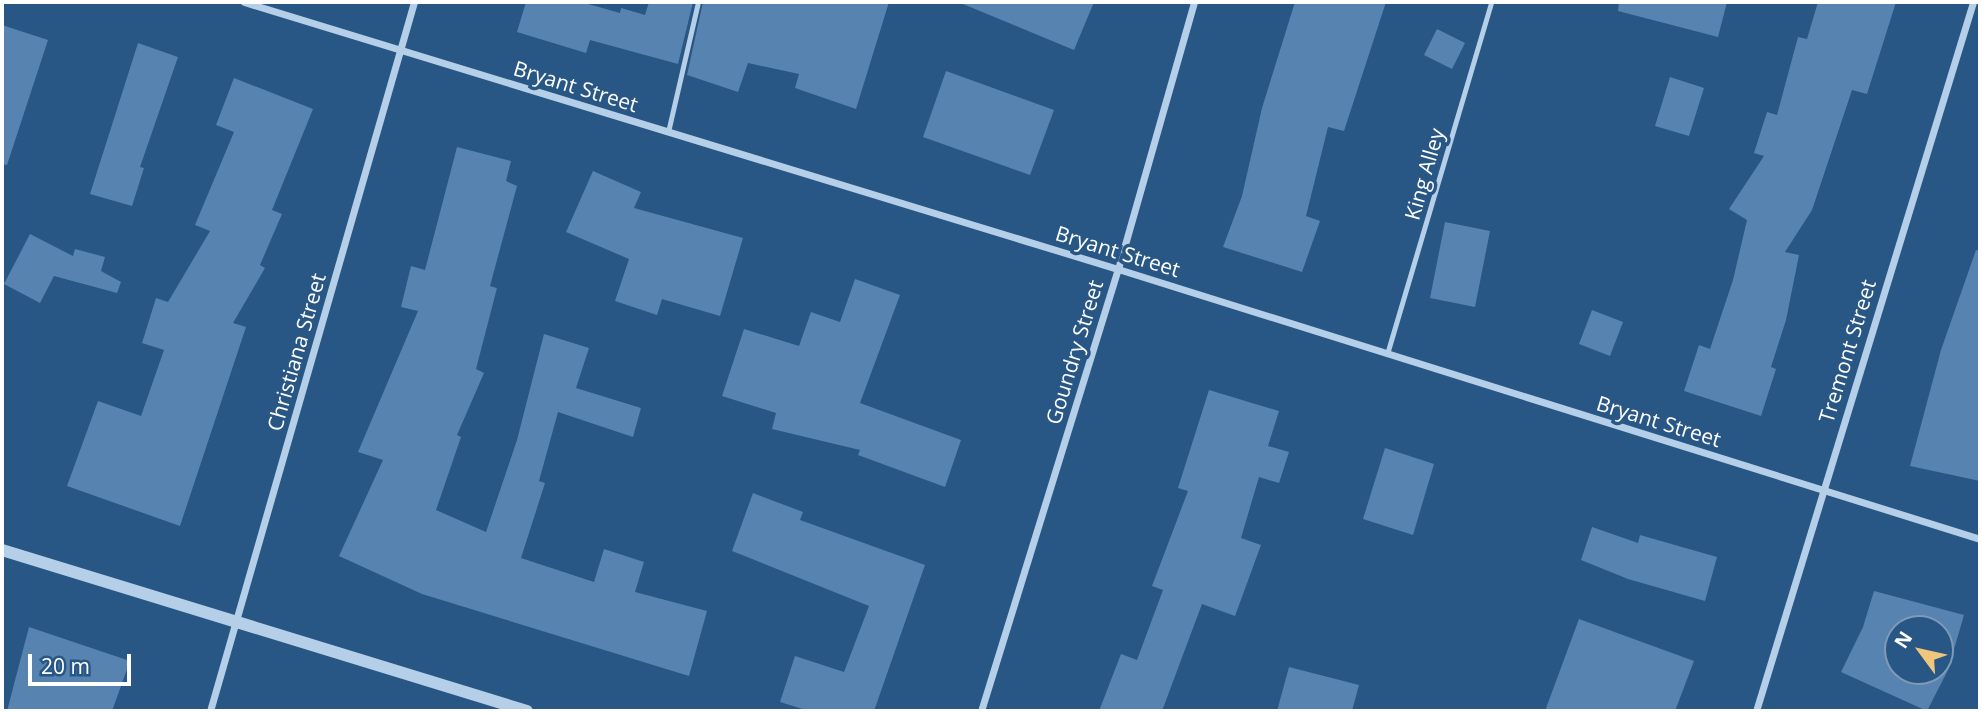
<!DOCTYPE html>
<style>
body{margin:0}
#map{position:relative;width:1982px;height:713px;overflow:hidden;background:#295785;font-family:"Open Sans",sans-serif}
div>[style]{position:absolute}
.building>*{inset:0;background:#5683af}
.service>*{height:5px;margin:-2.5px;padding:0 2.5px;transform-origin:2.5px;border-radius:2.5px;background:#b4cfe7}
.minor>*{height:7px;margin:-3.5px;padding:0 3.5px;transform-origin:3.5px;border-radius:3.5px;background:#b4cfe7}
.tertiary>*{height:12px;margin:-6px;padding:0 6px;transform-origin:6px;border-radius:6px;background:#b4cfe7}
span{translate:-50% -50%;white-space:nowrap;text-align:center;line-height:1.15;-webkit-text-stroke:7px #295785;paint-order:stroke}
.street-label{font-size:21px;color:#fff}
.frame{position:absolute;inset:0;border:4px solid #fff;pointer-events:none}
.north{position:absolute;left:1884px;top:615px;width:70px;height:70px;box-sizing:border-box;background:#295785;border:2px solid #7f9ab6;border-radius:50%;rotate:303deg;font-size:19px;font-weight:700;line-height:28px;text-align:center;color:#fff}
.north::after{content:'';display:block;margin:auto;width:24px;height:32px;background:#eec67c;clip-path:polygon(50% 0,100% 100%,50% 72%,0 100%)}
.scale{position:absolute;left:28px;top:654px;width:103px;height:32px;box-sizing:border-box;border:4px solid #fff;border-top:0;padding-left:9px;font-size:21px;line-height:24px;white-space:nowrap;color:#fff;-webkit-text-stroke:5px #295785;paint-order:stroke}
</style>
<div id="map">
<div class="building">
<i style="clip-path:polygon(526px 2px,581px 2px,620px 13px,621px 8px,645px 15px,649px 2px,693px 2px,678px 64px,590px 40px,586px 53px,517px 32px)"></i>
<i style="clip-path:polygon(703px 2px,889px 2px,856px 109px,795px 88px,799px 74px,748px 63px,738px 92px,687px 75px)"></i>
<i style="clip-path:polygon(958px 2px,1094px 2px,1074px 50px)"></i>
<i style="clip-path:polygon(1295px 2px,1386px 2px,1344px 131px,1328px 127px,1306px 216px,1320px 221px,1302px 272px,1223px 247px,1242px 196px,1262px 108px)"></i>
<i style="clip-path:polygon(1619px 2px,1727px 2px,1718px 37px,1618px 11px)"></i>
<i style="clip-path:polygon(1818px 2px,1896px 2px,1867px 94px,1852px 90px,1812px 210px,1785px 252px,1799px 255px,1786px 320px,1771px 367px,1776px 369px,1761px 416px,1684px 391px,1699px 345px,1710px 349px,1733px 280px,1747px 220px,1729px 209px,1764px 156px,1754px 153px,1767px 112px,1777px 115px,1798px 37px,1807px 39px)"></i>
<i style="clip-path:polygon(2px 25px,48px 40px,7px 165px,2px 164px)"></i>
<i style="clip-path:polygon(1437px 29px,1465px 43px,1452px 69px,1424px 55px)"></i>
<i style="clip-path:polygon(138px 43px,178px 57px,140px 167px,144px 168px,132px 206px,90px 194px)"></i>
<i style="clip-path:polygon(946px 71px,1054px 110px,1030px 175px,923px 137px)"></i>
<i style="clip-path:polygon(1670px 77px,1704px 88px,1689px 136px,1655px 126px)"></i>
<i style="clip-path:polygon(234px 78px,313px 109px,272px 210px,282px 214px,260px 265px,265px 268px,233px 323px,246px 327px,180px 526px,67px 486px,98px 401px,141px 416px,164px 350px,142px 343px,156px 298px,168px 302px,210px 231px,195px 225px,234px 132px,216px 125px)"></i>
<i style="clip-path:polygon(457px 147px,511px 161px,506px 181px,517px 186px,490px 286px,497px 288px,476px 369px,484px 373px,457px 435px,461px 437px,436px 510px,486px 532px,517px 440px,544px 334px,589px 348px,576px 388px,641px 408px,633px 437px,558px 412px,539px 481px,545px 483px,521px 558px,594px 582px,604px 549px,644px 562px,635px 592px,707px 611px,689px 676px,422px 594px,339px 556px,383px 460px,358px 452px,418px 311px,401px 307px,411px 266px,425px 270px)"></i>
<i style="clip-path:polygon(593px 171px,641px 192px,634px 208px,743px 238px,720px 316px,662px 299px,657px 315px,615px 301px,629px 259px,566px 232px)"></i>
<i style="clip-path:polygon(1445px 222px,1490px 231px,1475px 307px,1430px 298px)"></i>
<i style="clip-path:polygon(30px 234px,73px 256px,75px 249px,105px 257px,101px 271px,121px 282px,117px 293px,54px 276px,40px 303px,4px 284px)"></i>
<i style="clip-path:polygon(1976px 250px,1980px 251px,1980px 481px,1910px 466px,1941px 350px)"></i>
<i style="clip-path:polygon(855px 279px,900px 295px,860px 403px,961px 440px,945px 487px,858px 455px,860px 450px,772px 429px,776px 413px,722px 396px,744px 329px,799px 346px,811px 312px,840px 322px)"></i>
<i style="clip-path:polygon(1592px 310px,1623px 322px,1610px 356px,1579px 344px)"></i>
<i style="clip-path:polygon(1209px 390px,1279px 411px,1268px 446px,1289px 452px,1279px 483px,1259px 477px,1241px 538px,1261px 545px,1235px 616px,1202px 604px,1162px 711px,1099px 711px,1121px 654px,1137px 660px,1163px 590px,1152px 586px,1188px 491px,1178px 488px)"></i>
<i style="clip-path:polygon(1385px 448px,1434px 464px,1413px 535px,1363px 519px)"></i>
<i style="clip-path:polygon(753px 493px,803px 512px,800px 520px,925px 565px,874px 711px,809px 711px,780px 702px,795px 656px,844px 672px,869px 606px,732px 551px)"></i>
<i style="clip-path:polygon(1592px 527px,1638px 543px,1640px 535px,1717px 557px,1705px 601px,1628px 579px,1581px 560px)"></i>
<i style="clip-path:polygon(evenodd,1874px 591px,1964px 615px,1948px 670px,1927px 711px,1841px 672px,1863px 627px,1874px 591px,1898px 629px,1940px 629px,1940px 671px,1898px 671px,1898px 629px)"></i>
<i style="clip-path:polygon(1579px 619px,1694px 661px,1675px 711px,1545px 711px)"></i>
<i style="clip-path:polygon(29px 627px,130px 661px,112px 711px,7px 711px)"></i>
<i style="clip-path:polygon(1289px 667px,1359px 685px,1352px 711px,1277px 711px)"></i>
</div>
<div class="service">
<i style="left:668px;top:132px;width:133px;rotate:-77deg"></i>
<i style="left:1387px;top:354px;width:367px;rotate:-73.5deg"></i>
</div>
<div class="minor">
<i style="left:244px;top:2px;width:914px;rotate:16.99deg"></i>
<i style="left:1118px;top:269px;width:903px;rotate:17.39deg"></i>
<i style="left:210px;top:711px;width:738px;rotate:-73.95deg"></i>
<i style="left:981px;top:711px;width:463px;rotate:-72.8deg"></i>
<i style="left:1118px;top:269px;width:278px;rotate:-74.1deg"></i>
<i style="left:1756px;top:711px;width:741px;rotate:-72.98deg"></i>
</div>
<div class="tertiary">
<i style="left:2px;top:550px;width:549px;rotate:17.05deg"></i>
</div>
<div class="street-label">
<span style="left:576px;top:86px;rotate:17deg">Bryant Street</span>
<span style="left:1424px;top:174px;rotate:-74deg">King Alley</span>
<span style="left:1118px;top:251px;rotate:17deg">Bryant Street</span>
<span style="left:1847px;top:351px;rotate:-73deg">Tremont Street</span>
<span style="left:296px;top:352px;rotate:-74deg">Christiana Street</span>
<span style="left:1074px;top:352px;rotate:-73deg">Goundry Street</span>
<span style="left:1659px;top:421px;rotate:17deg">Bryant Street</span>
</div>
<div class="frame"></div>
<div class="north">N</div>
<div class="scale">20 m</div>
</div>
